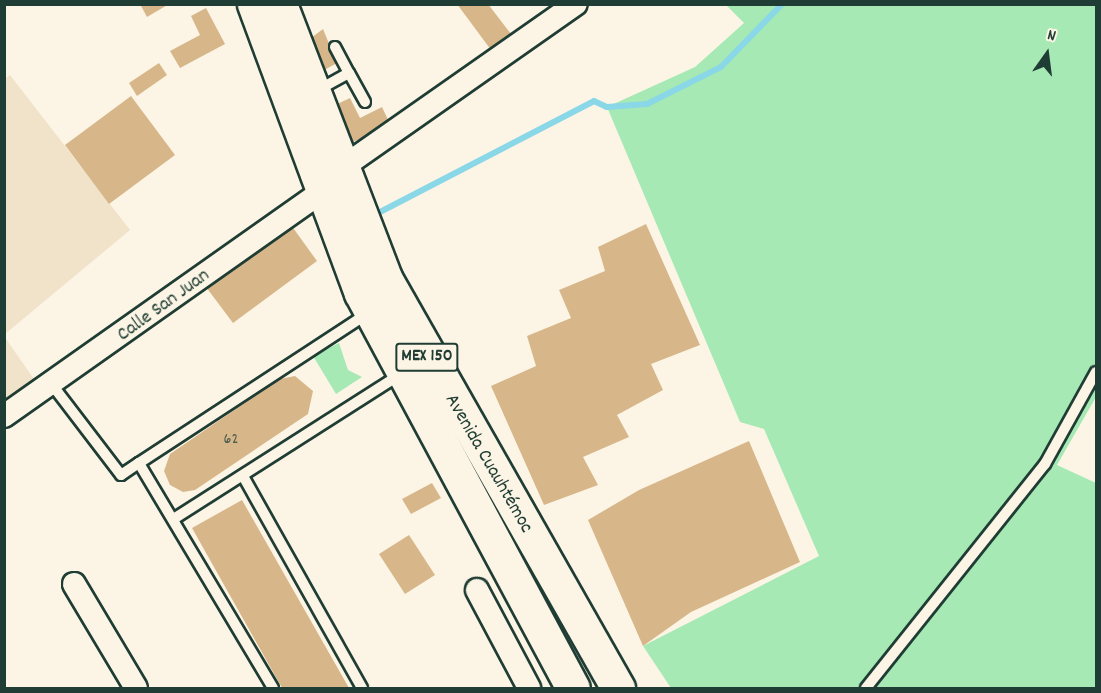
<!DOCTYPE html>
<meta charset="utf-8">
<style>
body{margin:0}
#map{position:relative;width:1101px;height:693px;overflow:hidden;background:#fcf5e5;font-family:Dekko,sans-serif}
div>[style]{position:absolute}
.built>*{inset:0;background:#f1e2ca}
.green>*{inset:0;background:#a6e9b4}
.stream>*{height:6px;margin:-3px;padding:0 3px;transform-origin:3px;border-radius:3px;background:#89d7e7}
.building>*{inset:0;background:#d7b78a}
.roads{filter:drop-shadow(2px 0 #1f3d34) drop-shadow(-2px 0 #1f3d34) drop-shadow(0 2px #1f3d34) drop-shadow(0 -2px #1f3d34)}
.lane>*{height:10px;margin:-5px;padding:0 5px;transform-origin:5px;border-radius:5px;background:#fcf5e5}
.street>*{height:22px;margin:-11px;padding:0 11px;transform-origin:11px;border-radius:11px;background:#fcf5e5}
.primary>*{height:33px;margin:-16.5px;padding:0 16.5px;transform-origin:16.5px;border-radius:16.5px;background:#fcf5e5}
span{translate:-50% -50%;white-space:nowrap;text-align:center;line-height:1.15;-webkit-text-stroke:5px #fcf5e5;paint-order:stroke}
.number-label{font-size:16px;color:#4d5c4a}
.number-label span{-webkit-text-stroke-width:0}
.shield-label span{padding:2px 4px;background:#fcf5e5;border:2px solid;border-radius:4px;-webkit-text-stroke-width:0}
.shield-label{font-size:18px;color:#1f3d34;font-weight:700}
.street-label{font-size:20px;color:#1f3d34}
.frame{position:absolute;inset:0;border:6px solid #1f3d34;pointer-events:none}
.north{position:absolute;left:1017px;top:24px;width:60px;height:60px;-webkit-text-stroke:4px #fcf5e5;paint-order:stroke;rotate:14deg;font-size:16px;font-weight:700;line-height:24px;text-align:center;color:#1f3d34}
.north::after{content:'';display:block;margin:auto;width:21px;height:27px;background:#1f3d34;clip-path:polygon(50% 0,100% 100%,50% 72%,0 100%)}
</style>
<div id="map">
<div class="built">
<i style="clip-path:polygon(10px 75px,130px 230px,5px 334px,4px 79px)"></i>
<i style="clip-path:polygon(4px 336px,36px 382px,4px 404px)"></i>
</div>
<div class="green">
<i style="clip-path:polygon(726px 5px,1096px 5px,1096px 397px,1057px 465px,1096px 483px,1096px 688px,671px 688px,643px 646px,819px 556px,764px 429px,740px 422px,607px 107px,695px 67px,744px 23px)"></i>
<i style="clip-path:polygon(339px 343px,348px 370px,362px 377px,336px 394px,313px 356px)"></i>
</div>
<div class="stream">
<i style="left:382px;top:211px;width:239px;rotate:-27.4deg"></i>
<i style="left:594px;top:101px;width:14px;rotate:25deg"></i>
<i style="left:607px;top:107px;width:40px;rotate:-4.3deg"></i>
<i style="left:647px;top:104px;width:83px;rotate:-26.6deg"></i>
<i style="left:721px;top:67px;width:88px;rotate:-45.9deg"></i>
</div>
<div class="building">
<i style="clip-path:polygon(140px 4px,169px 4px,147px 17px)"></i>
<i style="clip-path:polygon(457px 4px,488px 4px,511px 34px,491px 50px)"></i>
<i style="clip-path:polygon(206px 8px,225px 44px,180px 68px,170px 51px,200px 35px,191px 16px)"></i>
<i style="clip-path:polygon(323px 29px,337px 63px,319px 73px,307px 41px)"></i>
<i style="clip-path:polygon(159px 63px,167px 75px,137px 96px,129px 83px)"></i>
<i style="clip-path:polygon(131px 96px,175px 155px,109px 204px,65px 145px)"></i>
<i style="clip-path:polygon(350px 98px,360px 118px,382px 107px,390px 124px,351px 143px,333px 106px)"></i>
<i style="clip-path:polygon(646px 224px,700px 345px,651px 364px,663px 390px,617px 415px,629px 437px,583px 457px,598px 485px,544px 505px,491px 386px,536px 366px,527px 336px,571px 318px,559px 290px,605px 271px,598px 247px)"></i>
<i style="clip-path:polygon(291px 225px,317px 261px,233px 323px,206px 287px)"></i>
<i style="clip-path:polygon(295px 376px,313px 391px,308px 414px,195px 490px,183px 492px,170px 485px,164px 471px,170px 454px,280px 379px)"></i>
<i style="clip-path:polygon(749px 441px,800px 562px,691px 612px,643px 646px,588px 520px,639px 490px)"></i>
<i style="clip-path:polygon(432px 483px,441px 498px,411px 514px,402px 499px)"></i>
<i style="clip-path:polygon(242px 500px,349px 688px,282px 688px,192px 528px)"></i>
<i style="clip-path:polygon(409px 535px,435px 575px,405px 594px,379px 554px)"></i>
</div>
<div class="roads">
<div class="lane">
<i style="left:335px;top:47px;width:30px;rotate:62deg"></i>
<i style="left:318px;top:90px;width:35px;rotate:-29deg"></i>
<i style="left:349px;top:73px;width:33px;rotate:61deg"></i>
<i style="left:53px;top:386px;width:112px;rotate:52.6deg"></i>
<i style="left:121px;top:475px;width:22px;rotate:-34deg"></i>
<i style="left:243px;top:476px;width:243px;rotate:60.7deg"></i>
<i style="left:175px;top:518px;width:268px;rotate:-32.5deg"></i>
<i style="left:273px;top:688px;width:262px;rotate:-120.8deg"></i>
<i style="left:139px;top:463px;width:274px;rotate:-33.2deg"></i>
<i style="left:866px;top:688px;width:287px;rotate:-51.4deg"></i>
<i style="left:1045px;top:464px;width:105px;rotate:-61deg"></i>
</div>
<div class="street">
<i style="left:343px;top:167px;width:284px;rotate:-35deg"></i>
<i style="left:4px;top:416px;width:388px;rotate:-35.2deg"></i>
<i style="left:74px;top:584px;width:121px;rotate:59.2deg"></i>
<i style="left:477px;top:590px;width:111px;rotate:62deg"></i>
</div>
<div class="primary">
<i style="left:254px;top:4px;width:308px;rotate:69.7deg"></i>
<i style="left:361px;top:293px;width:448px;rotate:61.8deg"></i>
<i style="left:280px;top:4px;width:293px;rotate:69deg"></i>
<i style="left:385px;top:278px;width:472px;rotate:60.4deg"></i>
</div>
</div>
<div class="number-label">
<span style="left:231px;top:440px">62</span>
</div>
<div class="shield-label">
<span style="left:427px;top:357px">MEX 150</span>
</div>
<div class="street-label">
<span style="left:164px;top:306px;rotate:-36deg">Calle San Juan</span>
<span style="left:488px;top:464px;rotate:60deg">Avenida Cuauhtémoc</span>
</div>
<div class="frame"></div>
<div class="north">N</div>
</div>
